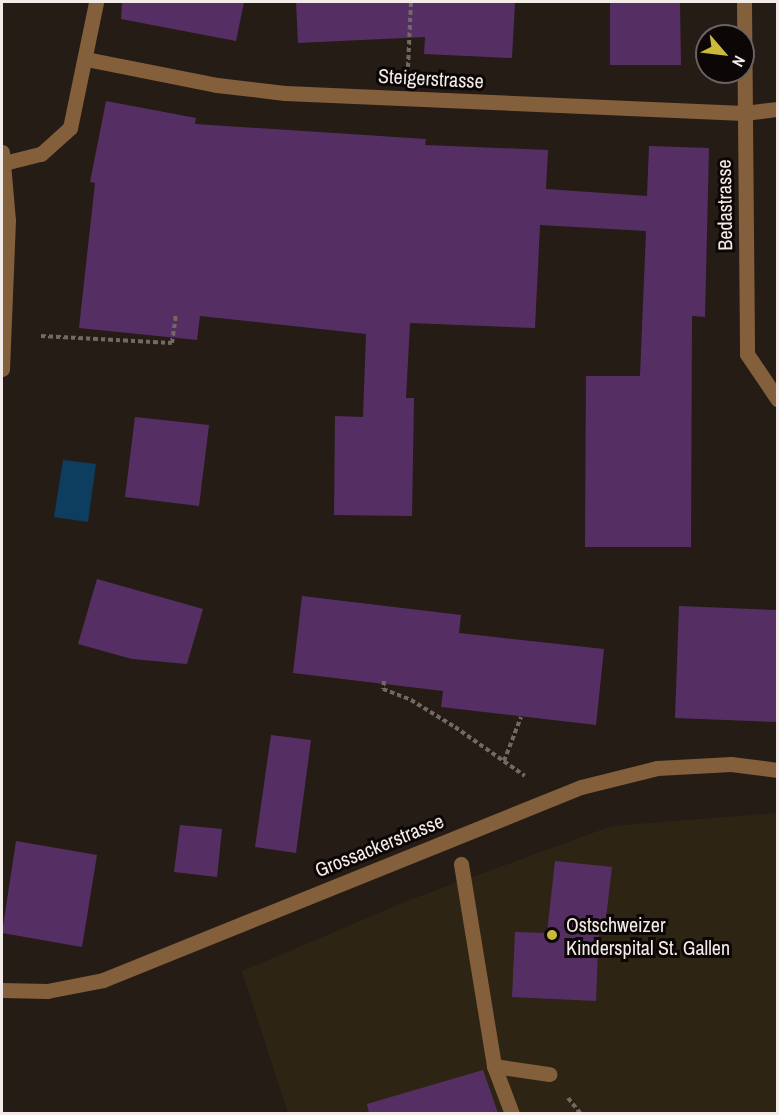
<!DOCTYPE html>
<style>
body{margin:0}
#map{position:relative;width:779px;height:1115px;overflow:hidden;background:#261c16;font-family:"Archivo Narrow",sans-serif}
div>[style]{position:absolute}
.medical>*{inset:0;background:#2e2414}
.water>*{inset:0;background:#0d3d5f}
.building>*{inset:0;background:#552f63}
.path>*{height:4px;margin-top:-2px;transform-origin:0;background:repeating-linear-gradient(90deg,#726964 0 4.5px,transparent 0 7.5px)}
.service>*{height:15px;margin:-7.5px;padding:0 7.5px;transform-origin:7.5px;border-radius:7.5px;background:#845f3b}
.minor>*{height:15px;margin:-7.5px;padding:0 7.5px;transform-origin:7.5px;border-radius:7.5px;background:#845f3b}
.tertiary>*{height:15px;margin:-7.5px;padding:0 7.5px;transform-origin:7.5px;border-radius:7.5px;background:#845f3b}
.dots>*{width:16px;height:16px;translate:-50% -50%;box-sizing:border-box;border:3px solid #0c0706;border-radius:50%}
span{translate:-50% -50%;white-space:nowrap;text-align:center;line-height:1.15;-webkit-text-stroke:6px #0c0706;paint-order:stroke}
.street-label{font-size:20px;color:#f2ebe7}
.poi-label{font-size:20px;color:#f2ebe7}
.left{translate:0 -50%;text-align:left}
.frame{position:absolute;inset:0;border:3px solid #f2ebe7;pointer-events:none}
.north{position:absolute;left:695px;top:24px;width:60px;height:60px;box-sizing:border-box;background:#0c0706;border:2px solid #686260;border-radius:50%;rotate:118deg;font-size:16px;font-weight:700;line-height:24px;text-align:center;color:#f2ebe7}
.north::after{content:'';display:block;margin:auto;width:21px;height:27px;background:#cbba39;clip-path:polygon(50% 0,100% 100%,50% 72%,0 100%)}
</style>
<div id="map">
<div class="medical">
<i style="clip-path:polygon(777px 813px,777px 1113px,288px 1113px,242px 971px,412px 899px,612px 826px)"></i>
</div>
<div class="water">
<i style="clip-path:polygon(63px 460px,96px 464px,88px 522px,54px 517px)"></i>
</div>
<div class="building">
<i style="clip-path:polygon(122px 2px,244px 2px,236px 41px,121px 19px)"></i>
<i style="clip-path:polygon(296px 2px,515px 2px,512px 58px,424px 54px,425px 37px,298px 43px)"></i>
<i style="clip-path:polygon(610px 2px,680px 2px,681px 65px,610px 65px)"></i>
<i style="clip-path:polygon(106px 101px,196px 118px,195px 124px,426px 139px,425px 145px,548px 150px,546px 189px,647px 196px,649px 146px,709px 148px,705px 317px,692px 316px,691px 547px,585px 547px,586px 376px,640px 376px,646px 231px,540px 225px,535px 328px,410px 323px,406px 398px,414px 398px,412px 516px,334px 515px,335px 416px,363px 417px,366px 334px,200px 316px,197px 340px,79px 328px,95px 183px,90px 182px)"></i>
<i style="clip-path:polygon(135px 417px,209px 425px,199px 506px,125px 497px)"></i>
<i style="clip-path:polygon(97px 579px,203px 609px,187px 664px,132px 659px,78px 644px)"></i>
<i style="clip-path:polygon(302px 596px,461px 615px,459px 633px,604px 649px,596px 725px,441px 707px,443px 691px,293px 673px)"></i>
<i style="clip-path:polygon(679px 606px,777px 610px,777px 722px,675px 718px)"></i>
<i style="clip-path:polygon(271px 735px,311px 740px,296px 853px,255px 847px)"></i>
<i style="clip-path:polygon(180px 825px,222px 829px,217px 877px,174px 872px)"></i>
<i style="clip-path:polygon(16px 841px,97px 855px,82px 947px,2px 933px)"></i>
<i style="clip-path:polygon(555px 861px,612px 867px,605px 927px,599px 926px,596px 1001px,512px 997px,515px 932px,547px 933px)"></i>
<i style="clip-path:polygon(483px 1070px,498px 1113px,369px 1113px,367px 1104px)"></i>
</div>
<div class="path">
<i style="left:408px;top:67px;width:65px;rotate:-87.4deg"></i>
<i style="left:41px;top:336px;width:131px;rotate:3.1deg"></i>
<i style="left:172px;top:343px;width:30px;rotate:-82deg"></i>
<i style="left:384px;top:681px;width:8px;rotate:97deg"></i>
<i style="left:383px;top:689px;width:30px;rotate:21deg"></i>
<i style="left:411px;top:700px;width:52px;rotate:31.5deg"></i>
<i style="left:455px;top:727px;width:85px;rotate:35deg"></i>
<i style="left:504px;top:761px;width:47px;rotate:-68.9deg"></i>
<i style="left:568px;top:1098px;width:21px;rotate:51deg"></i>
</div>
<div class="service">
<i style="left:461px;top:864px;width:205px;rotate:80.7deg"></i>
<i style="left:494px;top:1066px;width:56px;rotate:8.3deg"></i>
<i style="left:494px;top:1066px;width:51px;rotate:69.4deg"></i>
</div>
<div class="minor">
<i style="left:744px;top:2px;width:352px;rotate:89.5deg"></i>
<i style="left:747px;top:354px;width:55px;rotate:56deg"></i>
<i style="left:86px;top:59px;width:134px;rotate:11.2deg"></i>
<i style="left:217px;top:85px;width:68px;rotate:6.7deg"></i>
<i style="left:285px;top:93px;width:459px;rotate:2.5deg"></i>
<i style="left:744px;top:113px;width:34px;rotate:-7deg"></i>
<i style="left:2px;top:152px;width:68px;rotate:85deg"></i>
<i style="left:8px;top:220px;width:149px;rotate:92.3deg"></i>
<i style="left:4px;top:163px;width:38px;rotate:-14deg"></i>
<i style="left:41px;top:154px;width:39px;rotate:-42deg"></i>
<i style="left:70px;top:128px;width:129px;rotate:-78.3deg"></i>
</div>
<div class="tertiary">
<i style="left:2px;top:990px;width:45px;rotate:1.3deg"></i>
<i style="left:47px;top:991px;width:57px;rotate:-11.1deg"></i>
<i style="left:103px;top:980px;width:515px;rotate:-21.99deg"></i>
<i style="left:581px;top:787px;width:78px;rotate:-14deg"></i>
<i style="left:657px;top:768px;width:74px;rotate:-3.1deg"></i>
<i style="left:731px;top:764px;width:47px;rotate:7.3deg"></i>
</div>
<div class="dots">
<i style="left:552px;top:935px;background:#cbba39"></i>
</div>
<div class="street-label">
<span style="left:431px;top:78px;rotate:3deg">Steigerstrasse</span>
<span style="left:724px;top:205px;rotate:-91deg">Bedastrasse</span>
<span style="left:379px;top:845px;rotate:-22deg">Grossackerstrasse</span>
</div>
<div class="poi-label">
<span class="left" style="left:566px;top:936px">Ostschweizer<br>Kinderspital St. Gallen</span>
</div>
<div class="frame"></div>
<div class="north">N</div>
</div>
